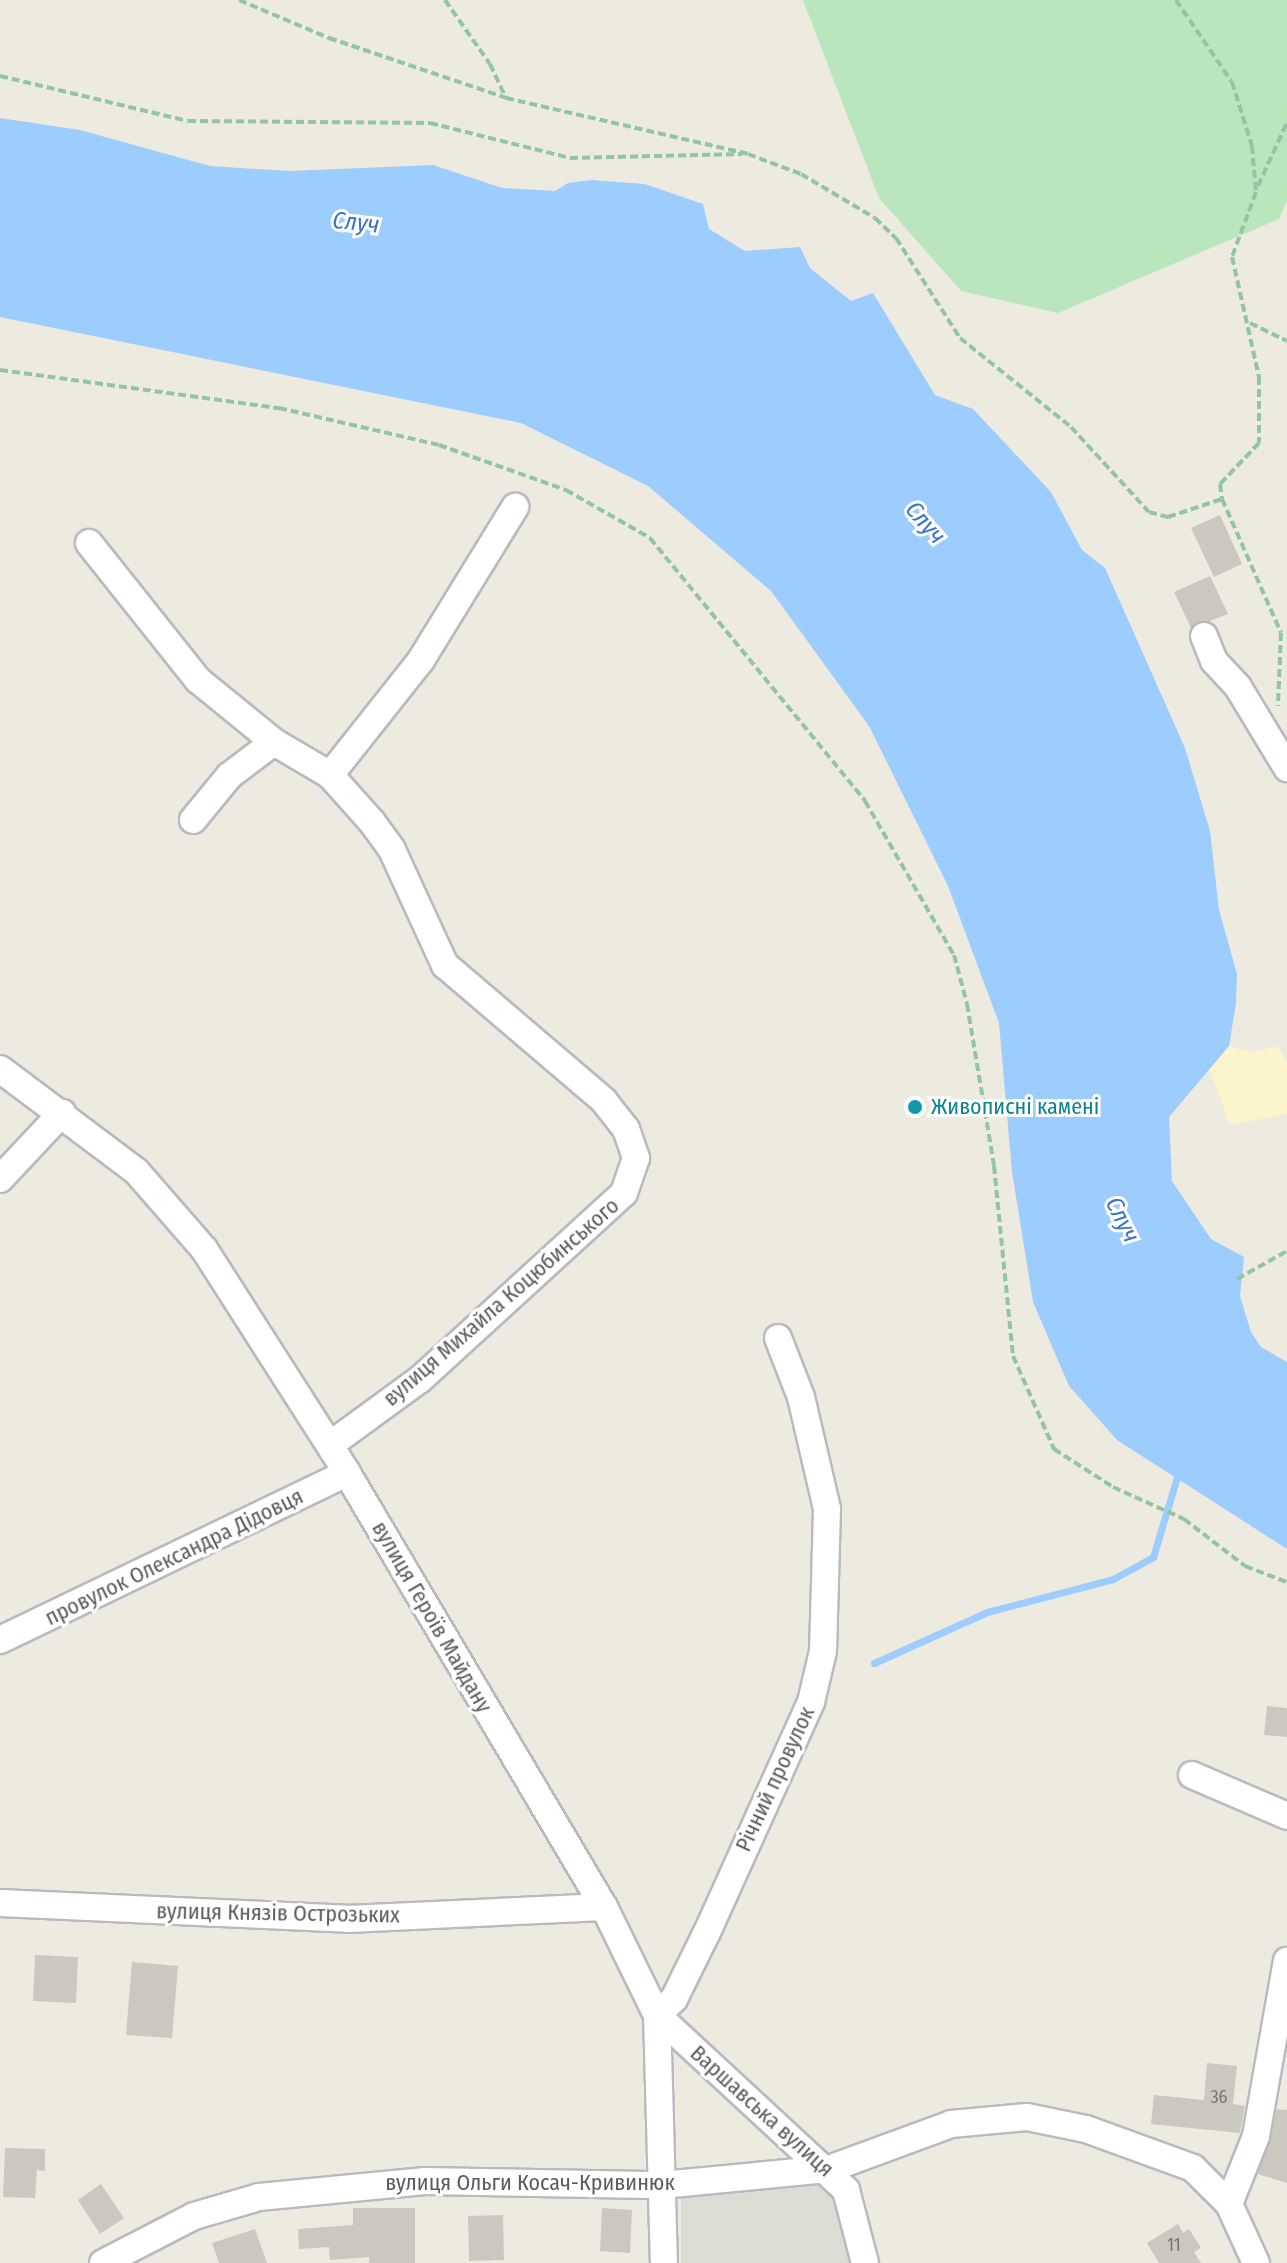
<!DOCTYPE html>
<meta charset="utf-8">
<style>
body{margin:0}
#map{position:relative;width:1287px;height:2263px;overflow:hidden;background:#edebe0;font-family:"Fira Sans Condensed",sans-serif}
div>[style]{position:absolute}
.industrial>*{inset:0;background:#dddcd4}
.green>*{inset:0;background:#bae6be}
.sand>*{inset:0;background:#fcf5cb}
.water>*{inset:0;background:#9dccff}
.stream>*{height:7px;margin:-3.5px;padding:0 3.5px;transform-origin:3.5px;border-radius:3.5px;background:#9dccff}
.building>*{inset:0;background:#cac8bf}
.path>*{height:4px;margin-top:-2px;transform-origin:0;background:repeating-linear-gradient(90deg,#91c5a4 0 8px,transparent 0 12px)}
.roads{filter:drop-shadow(2px 0 #b8bac0) drop-shadow(-2px 0 #b8bac0) drop-shadow(0 2px #b8bac0) drop-shadow(0 -2px #b8bac0)}
.minor>*{height:26px;margin:-13px;padding:0 13px;transform-origin:13px;border-radius:13px;background:#fff}
.dots>*{width:22px;height:22px;translate:-50% -50%;box-sizing:border-box;border:4px solid #fff;border-radius:50%}
span{translate:-50% -50%;white-space:nowrap;text-align:center;line-height:1.15;-webkit-text-stroke:6px #fff;paint-order:stroke}
.number-label{font-size:18px;color:#757779}
.number-label span{-webkit-text-stroke-width:0}
.culture-label{font-size:22px;color:#0d838f}
.left{translate:0 -50%;text-align:left}
.street-label{font-size:22px;color:#595c62}
.water-label{font-size:24px;color:#3a74c8;font-style:italic}
</style>
<div id="map">
<div class="industrial">
<i style="clip-path:polygon(830px 2178px,850px 2263px,681px 2263px,681px 2192px)"></i>
</div>
<div class="green">
<i style="clip-path:polygon(803px 0,1287px 0,1287px 200px,1279px 219px,1058px 313px,961px 291px,879px 198px)"></i>
</div>
<div class="sand">
<i style="clip-path:polygon(1229px 1046px,1251px 1053px,1277px 1046px,1287px 1063px,1287px 1114px,1230px 1125px,1209px 1068px)"></i>
</div>
<div class="water">
<i style="clip-path:polygon(0 118px,80px 130px,210px 166px,290px 171px,433px 165px,502px 188px,555px 191px,568px 183px,591px 180px,645px 184px,703px 204px,709px 229px,745px 251px,800px 247px,810px 268px,851px 301px,873px 293px,935px 395px,973px 409px,1051px 492px,1082px 550px,1105px 568px,1185px 748px,1210px 831px,1219px 910px,1237px 974px,1236px 1003px,1229px 1046px,1169px 1117px,1172px 1181px,1211px 1239px,1244px 1257px,1240px 1296px,1251px 1332px,1261px 1347px,1287px 1362px,1287px 1549px,1117px 1440px,1069px 1386px,1033px 1302px,1012px 1172px,999px 1023px,948px 886px,869px 726px,771px 591px,648px 486px,521px 423px,0 317px)"></i>
</div>
<div class="stream">
<i style="left:874px;top:1663px;width:124px;rotate:-24.3deg"></i>
<i style="left:987px;top:1612px;width:130px;rotate:-14.7deg"></i>
<i style="left:1113px;top:1579px;width:46px;rotate:-28.8deg"></i>
<i style="left:1153px;top:1557px;width:94px;rotate:-73.3deg"></i>
</div>
<div class="building">
<i style="clip-path:polygon(1220px 515px,1242px 564px,1214px 577px,1191px 528px)"></i>
<i style="clip-path:polygon(1210px 576px,1228px 614px,1191px 628px,1174px 592px)"></i>
<i style="clip-path:polygon(1267px 1706px,1287px 1708px,1287px 1737px,1264px 1735px)"></i>
<i style="clip-path:polygon(35px 1955px,78px 1957px,76px 2003px,33px 2001px)"></i>
<i style="clip-path:polygon(132px 1962px,178px 1966px,172px 2038px,126px 2035px)"></i>
<i style="clip-path:polygon(1207px 2063px,1237px 2066px,1233px 2104px,1245px 2106px,1240px 2133px,1151px 2124px,1154px 2095px,1204px 2100px)"></i>
<i style="clip-path:polygon(1277px 2109px,1287px 2110px,1287px 2183px,1258px 2174px)"></i>
<i style="clip-path:polygon(5px 2148px,45px 2149px,45px 2171px,37px 2170px,35px 2198px,3px 2197px)"></i>
<i style="clip-path:polygon(101px 2184px,124px 2218px,100px 2234px,78px 2200px)"></i>
<i style="clip-path:polygon(353px 2208px,415px 2208px,415px 2263px,369px 2263px,369px 2257px,330px 2260px,329px 2247px,299px 2249px,298px 2229px,353px 2225px)"></i>
<i style="clip-path:polygon(602px 2208px,632px 2210px,630px 2253px,600px 2251px)"></i>
<i style="clip-path:polygon(503px 2215px,504px 2260px,469px 2261px,468px 2216px)"></i>
<i style="clip-path:polygon(1178px 2224px,1183px 2233px,1189px 2229px,1201px 2248px,1194px 2252px,1201px 2263px,1159px 2263px,1147px 2243px)"></i>
<i style="clip-path:polygon(255px 2229px,267px 2263px,219px 2263px,212px 2243px)"></i>
</div>
<div class="path">
<i style="left:239px;top:0;width:98px;rotate:22.9deg"></i>
<i style="left:329px;top:38px;width:187px;rotate:18.7deg"></i>
<i style="left:506px;top:98px;width:248px;rotate:13deg"></i>
<i style="left:748px;top:154px;width:57px;rotate:20.7deg"></i>
<i style="left:801px;top:174px;width:86px;rotate:30.7deg"></i>
<i style="left:875px;top:218px;width:29px;rotate:44deg"></i>
<i style="left:896px;top:238px;width:119px;rotate:57.4deg"></i>
<i style="left:960px;top:338px;width:142px;rotate:38.7deg"></i>
<i style="left:1071px;top:427px;width:115px;rotate:47.5deg"></i>
<i style="left:1149px;top:512px;width:20px;rotate:15deg"></i>
<i style="left:1168px;top:517px;width:57px;rotate:-18.4deg"></i>
<i style="left:1222px;top:499px;width:146px;rotate:66.2deg"></i>
<i style="left:1281px;top:633px;width:73px;rotate:92.4deg"></i>
<i style="left:445px;top:0;width:78px;rotate:54.9deg"></i>
<i style="left:490px;top:64px;width:38px;rotate:65deg"></i>
<i style="left:1176px;top:0;width:99px;rotate:55.7deg"></i>
<i style="left:1232px;top:82px;width:67px;rotate:72.6deg"></i>
<i style="left:1252px;top:146px;width:46px;rotate:85deg"></i>
<i style="left:1256px;top:192px;width:69px;rotate:110.3deg"></i>
<i style="left:1232px;top:257px;width:123px;rotate:77.3deg"></i>
<i style="left:1259px;top:377px;width:66px;rotate:90deg"></i>
<i style="left:1259px;top:443px;width:57px;rotate:133.6deg"></i>
<i style="left:1220px;top:484px;width:15px;rotate:82deg"></i>
<i style="left:0;top:76px;width:193px;rotate:13.5deg"></i>
<i style="left:188px;top:121px;width:242px;rotate:0.5deg"></i>
<i style="left:430px;top:123px;width:144px;rotate:14deg"></i>
<i style="left:570px;top:158px;width:172px;rotate:-1.3deg"></i>
<i style="left:1258px;top:186px;width:70px;rotate:-65.6deg"></i>
<i style="left:1250px;top:323px;width:41px;rotate:25.9deg"></i>
<i style="left:0;top:370px;width:282px;rotate:7.8deg"></i>
<i style="left:279px;top:408px;width:164px;rotate:13deg"></i>
<i style="left:439px;top:445px;width:135px;rotate:19.5deg"></i>
<i style="left:566px;top:490px;width:97px;rotate:29.7deg"></i>
<i style="left:650px;top:538px;width:340px;rotate:50.7deg"></i>
<i style="left:865px;top:801px;width:178px;rotate:60deg"></i>
<i style="left:954px;top:955px;width:51px;rotate:75.1deg"></i>
<i style="left:967px;top:1004px;width:164px;rotate:80.5deg"></i>
<i style="left:994px;top:1166px;width:191px;rotate:84.3deg"></i>
<i style="left:1013px;top:1356px;width:102px;rotate:66.2deg"></i>
<i style="left:1054px;top:1449px;width:70px;rotate:32.8deg"></i>
<i style="left:1113px;top:1487px;width:78px;rotate:24.3deg"></i>
<i style="left:1184px;top:1519px;width:77px;rotate:37.6deg"></i>
<i style="left:1245px;top:1566px;width:45px;rotate:20.9deg"></i>
<i style="left:1237px;top:1279px;width:57px;rotate:-29.2deg"></i>
</div>
<div class="roads">
<div class="minor">
<i style="left:89px;top:543px;width:175px;rotate:51.5deg"></i>
<i style="left:198px;top:680px;width:98px;rotate:39.2deg"></i>
<i style="left:274px;top:742px;width:65px;rotate:30.5deg"></i>
<i style="left:330px;top:775px;width:63px;rotate:48.2deg"></i>
<i style="left:372px;top:822px;width:34px;rotate:54deg"></i>
<i style="left:392px;top:850px;width:127px;rotate:65.3deg"></i>
<i style="left:445px;top:965px;width:209px;rotate:40.5deg"></i>
<i style="left:604px;top:1101px;width:36px;rotate:52deg"></i>
<i style="left:626px;top:1129px;width:31px;rotate:71deg"></i>
<i style="left:636px;top:1158px;width:37px;rotate:109deg"></i>
<i style="left:624px;top:1193px;width:277px;rotate:137.6deg"></i>
<i style="left:419px;top:1380px;width:110px;rotate:143.9deg"></i>
<i style="left:1204px;top:636px;width:27px;rotate:68deg"></i>
<i style="left:1214px;top:661px;width:35px;rotate:47deg"></i>
<i style="left:1238px;top:687px;width:95px;rotate:58.8deg"></i>
<i style="left:330px;top:775px;width:147px;rotate:-51.6deg"></i>
<i style="left:421px;top:660px;width:180px;rotate:-58.4deg"></i>
<i style="left:193px;top:820px;width:57px;rotate:-50.7deg"></i>
<i style="left:229px;top:776px;width:56px;rotate:-37.1deg"></i>
<i style="left:0;top:1069px;width:171px;rotate:36.9deg"></i>
<i style="left:137px;top:1172px;width:102px;rotate:49deg"></i>
<i style="left:204px;top:1249px;width:266px;rotate:57.4deg"></i>
<i style="left:347px;top:1473px;width:504px;rotate:59.37deg"></i>
<i style="left:604px;top:1907px;width:120px;rotate:63.9deg"></i>
<i style="left:657px;top:2015px;width:248px;rotate:88.4deg"></i>
<i style="left:0;top:1179px;width:91px;rotate:-46.8deg"></i>
<i style="left:778px;top:1338px;width:63px;rotate:68.7deg"></i>
<i style="left:801px;top:1397px;width:115px;rotate:76.9deg"></i>
<i style="left:827px;top:1509px;width:142px;rotate:91.6deg"></i>
<i style="left:823px;top:1651px;width:52px;rotate:103.2deg"></i>
<i style="left:811px;top:1702px;width:252px;rotate:114.3deg"></i>
<i style="left:707px;top:1932px;width:75px;rotate:116.2deg"></i>
<i style="left:674px;top:1999px;width:23px;rotate:137deg"></i>
<i style="left:657px;top:2015px;width:258px;rotate:42.8deg"></i>
<i style="left:846px;top:2190px;width:75px;rotate:75.4deg"></i>
<i style="left:0;top:1640px;width:385px;rotate:-25.7deg"></i>
<i style="left:1192px;top:1775px;width:103px;rotate:23.3deg"></i>
<i style="left:0;top:1903px;width:348px;rotate:2.6deg"></i>
<i style="left:348px;top:1919px;width:256px;rotate:-2.7deg"></i>
<i style="left:1229px;top:2204px;width:73px;rotate:-68.3deg"></i>
<i style="left:1256px;top:2136px;width:178px;rotate:-80deg"></i>
<i style="left:103px;top:2263px;width:102px;rotate:-27.3deg"></i>
<i style="left:194px;top:2216px;width:68px;rotate:-16.3deg"></i>
<i style="left:259px;top:2197px;width:167px;rotate:-5.5deg"></i>
<i style="left:425px;top:2181px;width:237px;rotate:1deg"></i>
<i style="left:662px;top:2185px;width:168px;rotate:-5.5deg"></i>
<i style="left:829px;top:2169px;width:130px;rotate:-20.2deg"></i>
<i style="left:951px;top:2124px;width:76px;rotate:-5.3deg"></i>
<i style="left:1027px;top:2117px;width:60px;rotate:11.5deg"></i>
<i style="left:1086px;top:2129px;width:114px;rotate:20deg"></i>
<i style="left:1193px;top:2168px;width:51px;rotate:45deg"></i>
<i style="left:1229px;top:2204px;width:65px;rotate:65.4deg"></i>
</div>
</div>
<div class="dots">
<i style="left:915px;top:1107px;background:#0f9aa8"></i>
</div>
<div class="number-label">
<span style="left:1219px;top:2097px">36</span>
<span style="left:1174px;top:2245px">11</span>
</div>
<div class="culture-label">
<span class="left" style="left:931px;top:1107px">Живописні камені</span>
</div>
<div class="street-label">
<span style="left:501px;top:1302px;rotate:-41deg">вулиця Михайла Коцюбинського</span>
<span style="left:174px;top:1557px;rotate:-26deg">провулок Олександра Дідовця</span>
<span style="left:432px;top:1617px;rotate:60deg">вулиця Героїв Майдану</span>
<span style="left:775px;top:1779px;rotate:-65deg">Річний провулок</span>
<span style="left:278px;top:1913px;rotate:1deg">вулиця Князів Острозьких</span>
<span style="left:762px;top:2111px;rotate:42deg">Варшавська вулиця</span>
<span style="left:530px;top:2183px">вулиця Ольги Косач-Кривинюк</span>
</div>
<div class="water-label">
<span style="left:356px;top:223px;rotate:6deg">Случ</span>
<span style="left:925px;top:523px;rotate:49deg">Случ</span>
<span style="left:1122px;top:1220px;rotate:64deg">Случ</span>
</div>
</div>
